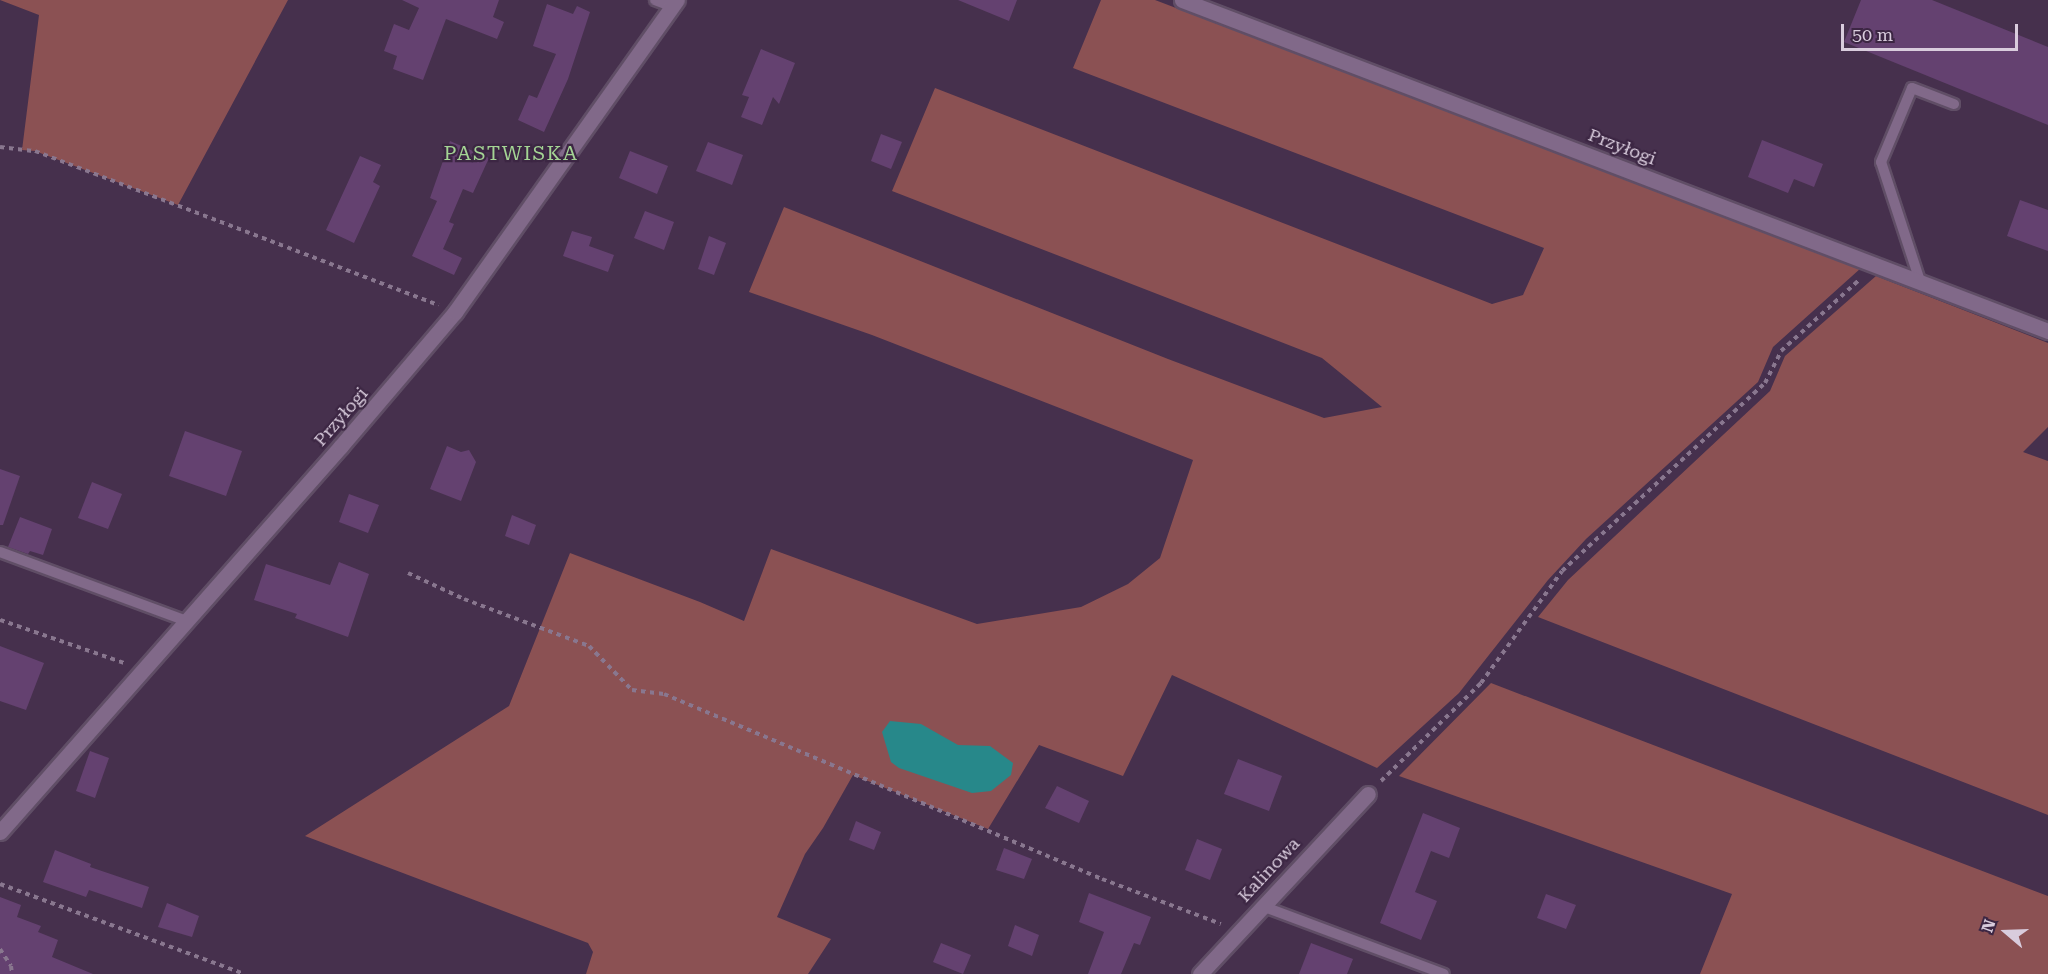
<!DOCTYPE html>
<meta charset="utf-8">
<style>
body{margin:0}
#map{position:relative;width:2048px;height:974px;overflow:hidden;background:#46304d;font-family:"Roboto Serif",serif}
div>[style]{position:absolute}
.green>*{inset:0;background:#8b5153}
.water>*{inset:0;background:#27888a}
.building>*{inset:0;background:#644170}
.path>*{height:4px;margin-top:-2px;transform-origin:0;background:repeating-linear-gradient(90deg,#89778f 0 4.5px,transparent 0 9px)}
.roads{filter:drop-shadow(2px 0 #604e66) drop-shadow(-2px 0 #604e66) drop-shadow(0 2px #604e66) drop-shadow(0 -2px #604e66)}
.lane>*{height:10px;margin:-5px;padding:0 5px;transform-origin:5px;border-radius:5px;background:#816989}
.street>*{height:15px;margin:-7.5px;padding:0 7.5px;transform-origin:7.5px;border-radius:7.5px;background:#816989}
span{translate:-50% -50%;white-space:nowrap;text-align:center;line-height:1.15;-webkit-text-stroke:4.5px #3c2643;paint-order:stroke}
.street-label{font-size:18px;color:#d9ccdd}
.neighbourhood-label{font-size:20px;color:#a4d494;letter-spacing:1.5px}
.north{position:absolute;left:1976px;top:902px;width:60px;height:60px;-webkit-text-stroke:4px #3c2643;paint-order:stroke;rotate:289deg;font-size:16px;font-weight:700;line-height:24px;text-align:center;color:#d9ccdd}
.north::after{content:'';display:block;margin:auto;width:21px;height:27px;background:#d9ccdd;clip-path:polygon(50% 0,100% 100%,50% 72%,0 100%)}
.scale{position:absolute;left:1841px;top:24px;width:177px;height:27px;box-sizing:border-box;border:3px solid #d9ccdd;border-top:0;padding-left:8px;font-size:18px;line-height:21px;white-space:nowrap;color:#d9ccdd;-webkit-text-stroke:4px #3c2643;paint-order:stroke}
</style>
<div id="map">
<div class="green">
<i style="clip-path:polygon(0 0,288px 0,178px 205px,35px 151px,22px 150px,39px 15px)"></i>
<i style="clip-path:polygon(1101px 0,1155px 0,1861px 268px,1773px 347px,1758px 382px,1586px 539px,1548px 580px,1459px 693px,1377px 768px,1172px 675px,1123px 776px,1039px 745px,988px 829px,853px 775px,823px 828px,805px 854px,777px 917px,831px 939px,808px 974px,586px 974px,593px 952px,588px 943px,305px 836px,509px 706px,570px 553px,700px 602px,744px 621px,771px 549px,977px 624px,1081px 607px,1128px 584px,1160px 558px,1193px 460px,872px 335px,749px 292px,784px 207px,1168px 359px,1324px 418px,1382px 407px,1322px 358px,892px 191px,935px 88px,1492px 304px,1523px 295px,1544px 248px,1073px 68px)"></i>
<i style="clip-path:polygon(1876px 276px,2048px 343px,2048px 427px,2023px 452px,2048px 461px,2048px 815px,1538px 617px,1568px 580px,1770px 391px,1785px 356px)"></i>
<i style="clip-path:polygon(1491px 683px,2048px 896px,2048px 974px,1700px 974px,1732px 894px,1399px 776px)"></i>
</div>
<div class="water">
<i style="clip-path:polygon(890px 721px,921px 724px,958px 745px,990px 746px,1013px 763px,1011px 775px,991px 791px,972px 793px,899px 768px,891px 762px,882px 732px)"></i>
</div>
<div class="building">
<i style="clip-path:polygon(402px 0,499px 0,493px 17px,504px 22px,497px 39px,446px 19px,423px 80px,393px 69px,397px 56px,384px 51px,394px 24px,409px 30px,419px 8px)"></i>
<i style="clip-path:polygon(958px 0,1017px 0,1009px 21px)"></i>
<i style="clip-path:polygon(1861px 0,1932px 0,2048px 47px,2048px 125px,1844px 42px)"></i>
<i style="clip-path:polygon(547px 4px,573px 14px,577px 6px,590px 12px,568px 79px,544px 132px,518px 120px,529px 95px,537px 98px,556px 54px,533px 46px)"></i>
<i style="clip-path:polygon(761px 49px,795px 63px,779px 104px,773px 97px,762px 125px,741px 117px,749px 97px,742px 95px)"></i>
<i style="clip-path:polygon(881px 134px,902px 142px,891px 169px,871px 161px)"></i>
<i style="clip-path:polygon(1762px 140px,1823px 164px,1814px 187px,1794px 179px,1788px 193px,1748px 177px)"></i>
<i style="clip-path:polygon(450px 141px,489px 158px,473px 193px,463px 189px,449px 222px,454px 224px,443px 249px,462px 258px,454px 275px,412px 256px,437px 201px,430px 198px)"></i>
<i style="clip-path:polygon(708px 142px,743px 155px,732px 185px,696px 171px)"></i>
<i style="clip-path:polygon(630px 151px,668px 166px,657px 194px,619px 178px)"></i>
<i style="clip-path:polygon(360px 156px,381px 165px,373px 182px,380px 186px,354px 243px,326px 230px)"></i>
<i style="clip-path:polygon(2020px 200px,2048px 210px,2048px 251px,2007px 236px)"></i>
<i style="clip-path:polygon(645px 211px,674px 222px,664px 250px,634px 238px)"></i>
<i style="clip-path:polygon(572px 231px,592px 237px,589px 246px,614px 255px,608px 272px,563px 256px)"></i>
<i style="clip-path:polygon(709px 236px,726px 243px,714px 275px,698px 269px)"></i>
<i style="clip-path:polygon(185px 431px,242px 451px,226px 496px,169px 476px)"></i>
<i style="clip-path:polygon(447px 446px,461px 452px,469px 450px,476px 462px,461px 501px,430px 489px)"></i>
<i style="clip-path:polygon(0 469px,20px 476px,3px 525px,0 525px)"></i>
<i style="clip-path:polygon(92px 482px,122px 494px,108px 529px,78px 518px)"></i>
<i style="clip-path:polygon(349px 494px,379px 505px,368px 533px,339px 522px)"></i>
<i style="clip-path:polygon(512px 515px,536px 525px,529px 545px,505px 536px)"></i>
<i style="clip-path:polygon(20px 517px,52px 529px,43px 555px,30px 551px,28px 554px,8px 547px)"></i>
<i style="clip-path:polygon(339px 562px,369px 574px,348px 637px,295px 618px,297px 614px,254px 600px,266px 564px,330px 585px)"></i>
<i style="clip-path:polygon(0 646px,44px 663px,26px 710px,0 701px)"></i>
<i style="clip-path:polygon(90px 751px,109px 758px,95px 798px,76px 791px)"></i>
<i style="clip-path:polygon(1238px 759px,1282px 776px,1269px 811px,1224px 794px)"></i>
<i style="clip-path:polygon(1057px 786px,1089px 801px,1079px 823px,1045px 808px)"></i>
<i style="clip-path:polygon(1423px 813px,1460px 828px,1449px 858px,1431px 851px,1415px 892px,1437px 901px,1421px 940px,1380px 923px)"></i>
<i style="clip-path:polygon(856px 821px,881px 832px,874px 850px,849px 840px)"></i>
<i style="clip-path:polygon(1197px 839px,1222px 849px,1210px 880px,1185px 870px)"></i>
<i style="clip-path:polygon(1004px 848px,1032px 859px,1024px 879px,996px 870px)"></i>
<i style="clip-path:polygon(55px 850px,91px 864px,90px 867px,149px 887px,142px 908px,89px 890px,86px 897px,43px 882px)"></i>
<i style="clip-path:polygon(1089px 893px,1151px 917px,1140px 945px,1134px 943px,1121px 974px,1088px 974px,1104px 932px,1079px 922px)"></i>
<i style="clip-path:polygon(1546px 894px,1576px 905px,1566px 929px,1537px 918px)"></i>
<i style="clip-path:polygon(0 897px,21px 905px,17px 917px,41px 926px,38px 932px,58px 940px,52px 957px,93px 974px,0 974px)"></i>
<i style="clip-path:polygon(167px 903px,199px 916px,192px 937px,158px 927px)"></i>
<i style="clip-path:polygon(1015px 925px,1039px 935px,1032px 956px,1008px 946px)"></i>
<i style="clip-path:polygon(941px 943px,971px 955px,963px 974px,933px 962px)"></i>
<i style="clip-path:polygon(1311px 943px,1353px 959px,1347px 974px,1299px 974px)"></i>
</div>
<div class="path">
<i style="left:0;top:147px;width:35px;rotate:7deg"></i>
<i style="left:35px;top:151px;width:432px;rotate:20.9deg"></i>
<i style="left:408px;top:573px;width:62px;rotate:24.9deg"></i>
<i style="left:464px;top:599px;width:134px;rotate:20.6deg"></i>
<i style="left:589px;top:646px;width:62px;rotate:45.7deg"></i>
<i style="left:632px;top:690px;width:32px;rotate:7deg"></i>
<i style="left:664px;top:694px;width:475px;rotate:22.9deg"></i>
<i style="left:1102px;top:879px;width:127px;rotate:20.7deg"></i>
<i style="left:0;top:620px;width:131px;rotate:19.1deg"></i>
<i style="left:1381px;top:781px;width:140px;rotate:-44.4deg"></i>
<i style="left:1481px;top:683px;width:138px;rotate:-54.1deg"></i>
<i style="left:1562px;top:571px;width:277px;rotate:-42.8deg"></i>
<i style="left:1765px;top:383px;width:36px;rotate:-63deg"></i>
<i style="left:1781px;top:351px;width:107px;rotate:-42.3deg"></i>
<i style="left:0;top:884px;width:260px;rotate:20.2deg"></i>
<i style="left:0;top:949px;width:20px;rotate:57deg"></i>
<i style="left:11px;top:966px;width:8px;rotate:83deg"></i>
</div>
<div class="roads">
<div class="lane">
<i style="left:655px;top:0;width:19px;rotate:21deg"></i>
<i style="left:1920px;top:281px;width:125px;rotate:-108.1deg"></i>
<i style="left:1881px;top:162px;width:80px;rotate:-67.3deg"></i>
<i style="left:1912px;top:88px;width:45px;rotate:20.9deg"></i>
<i style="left:0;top:552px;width:199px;rotate:20.3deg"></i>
<i style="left:1262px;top:906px;width:194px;rotate:20.5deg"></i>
</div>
<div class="street">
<i style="left:1182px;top:0;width:927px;rotate:20.92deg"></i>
<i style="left:0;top:832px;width:515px;rotate:-48.54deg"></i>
<i style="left:341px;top:446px;width:176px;rotate:-49.6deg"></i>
<i style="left:455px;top:312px;width:383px;rotate:-54.6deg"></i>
<i style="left:1200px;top:974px;width:246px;rotate:-47deg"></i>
</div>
</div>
<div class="street-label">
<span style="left:1622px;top:147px;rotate:21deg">Przyłogi</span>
<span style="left:341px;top:417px;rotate:-49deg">Przyłogi</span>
<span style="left:1269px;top:870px;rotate:-47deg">Kalinowa</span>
</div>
<div class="neighbourhood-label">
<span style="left:511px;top:153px">PASTWISKA</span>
</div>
<div class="north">N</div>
<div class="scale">50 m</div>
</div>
